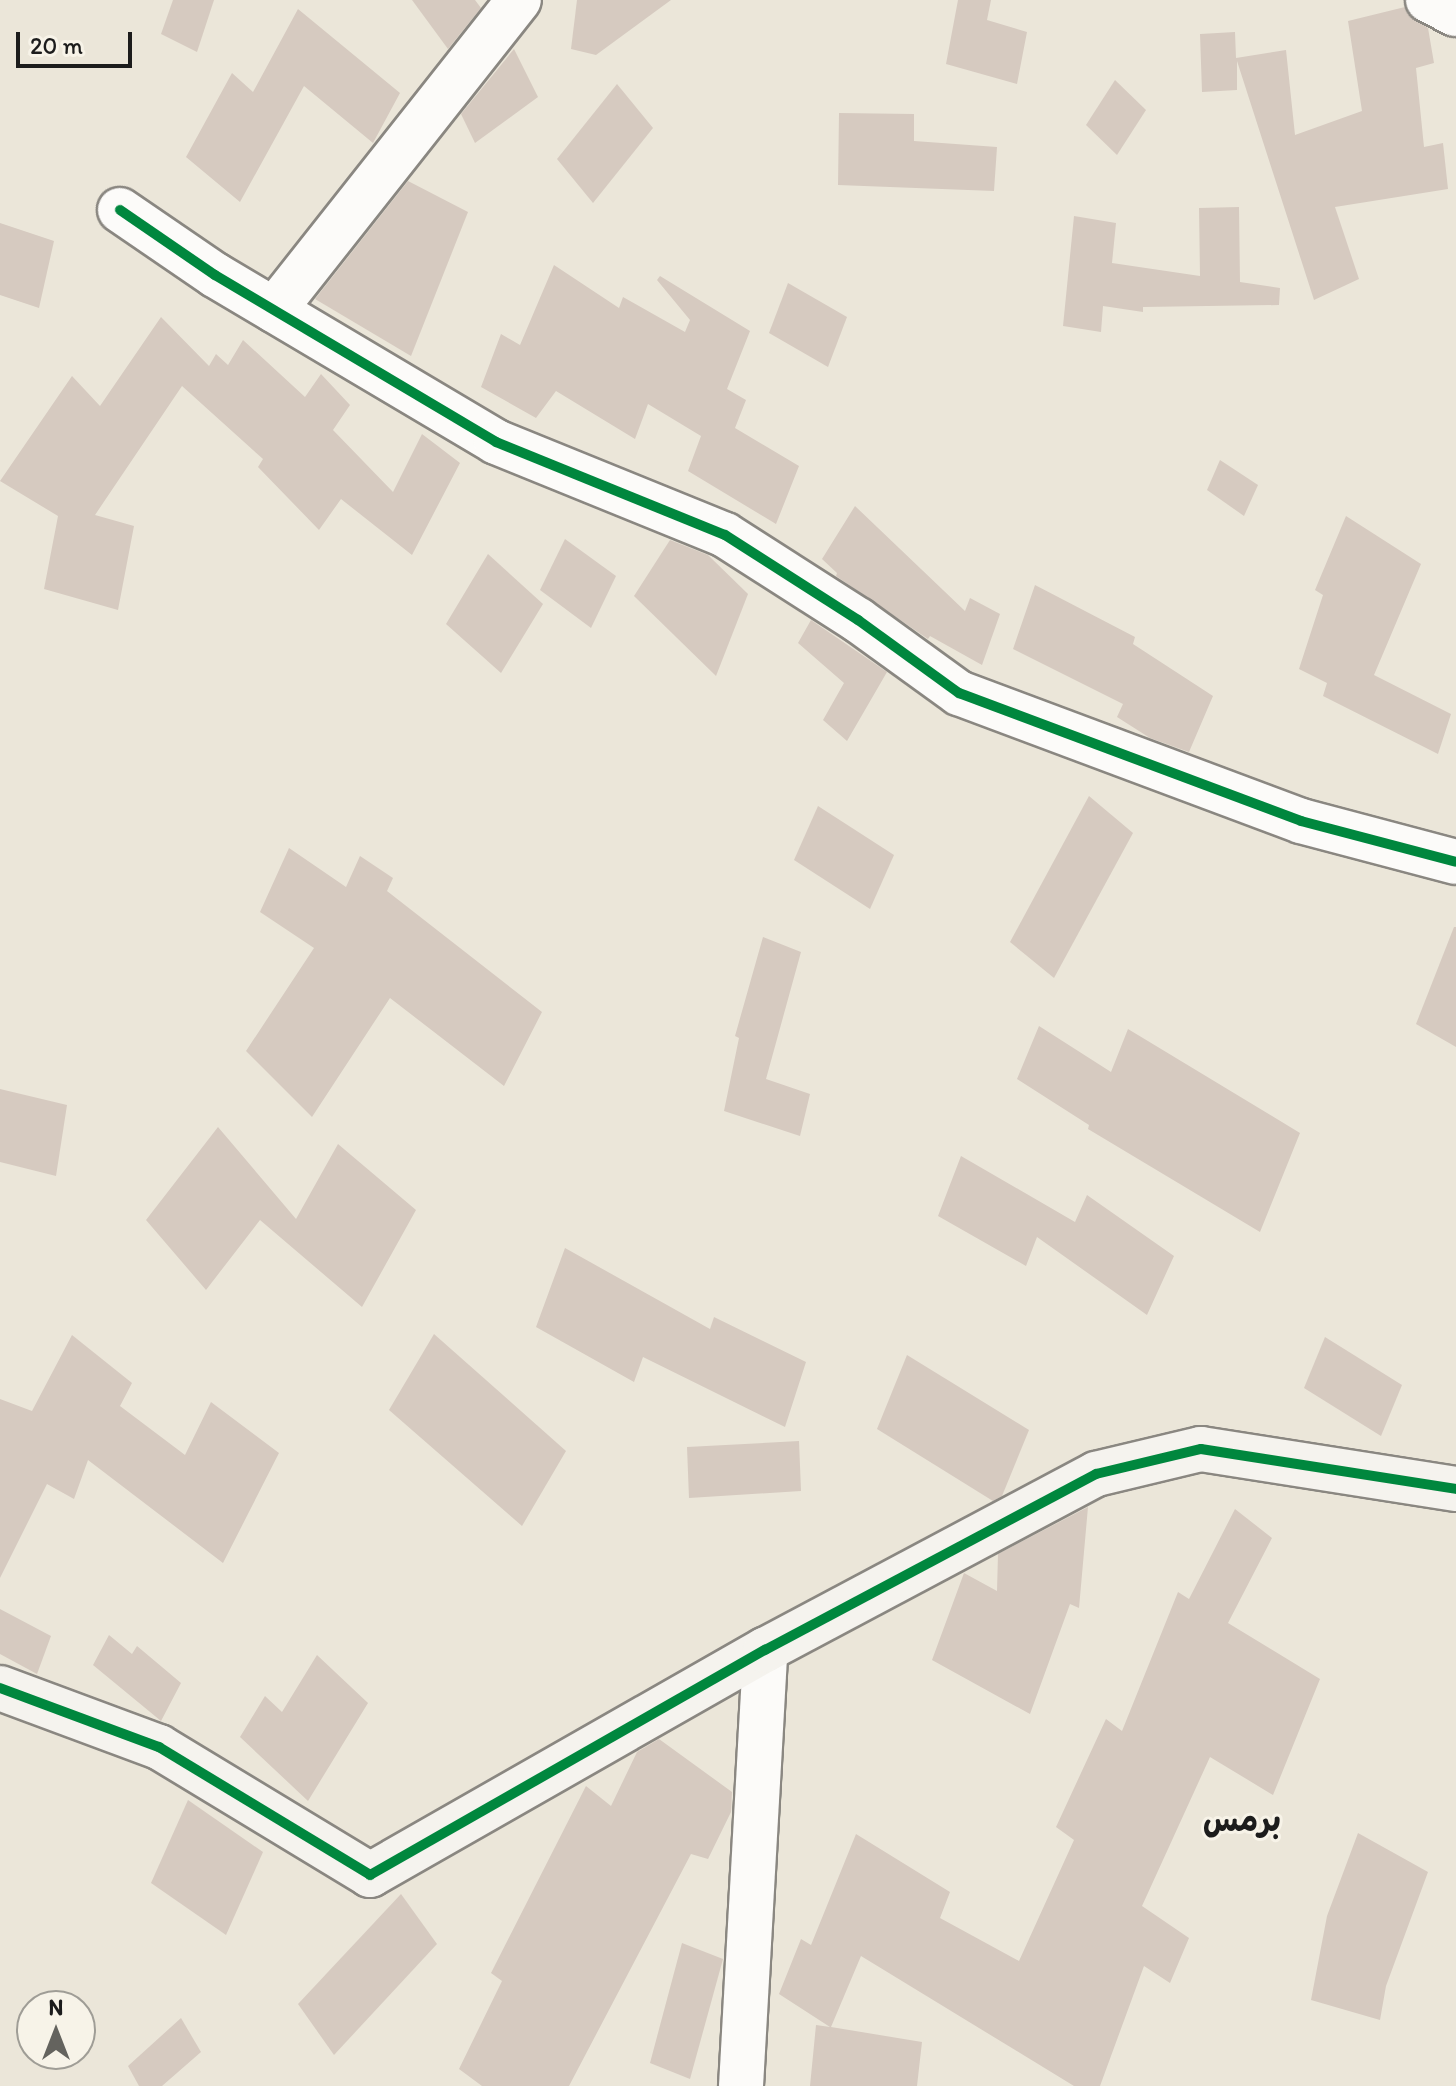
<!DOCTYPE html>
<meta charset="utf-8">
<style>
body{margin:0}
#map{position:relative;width:1456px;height:2086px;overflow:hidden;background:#ebe6d9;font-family:Itim,"Playpen Sans Arabic",sans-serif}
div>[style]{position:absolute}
.building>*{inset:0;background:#d6cac0}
.roads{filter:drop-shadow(2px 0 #8a8781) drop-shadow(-2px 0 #8a8781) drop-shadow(0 2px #8a8781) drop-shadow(0 -2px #8a8781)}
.street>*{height:44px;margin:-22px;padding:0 22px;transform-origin:22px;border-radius:22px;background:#fcfbf9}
.secondary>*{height:44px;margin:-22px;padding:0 22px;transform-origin:22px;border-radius:22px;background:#f5f3ee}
.cycleway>*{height:10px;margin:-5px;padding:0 5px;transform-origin:5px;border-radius:5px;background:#00873e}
span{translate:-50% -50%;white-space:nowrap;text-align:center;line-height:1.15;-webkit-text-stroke:6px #f7f3e8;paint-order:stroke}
.district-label{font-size:32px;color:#1c1c1c;font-weight:700}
.north{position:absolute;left:16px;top:1990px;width:80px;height:80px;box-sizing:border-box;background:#f7f3e8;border:2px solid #9f9d96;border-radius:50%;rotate:0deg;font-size:22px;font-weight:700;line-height:32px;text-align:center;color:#1c1c1c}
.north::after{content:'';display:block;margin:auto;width:28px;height:36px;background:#64635e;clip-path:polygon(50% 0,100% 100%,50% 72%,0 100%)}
.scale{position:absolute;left:16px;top:32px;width:116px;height:36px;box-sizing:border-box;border:4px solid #1c1c1c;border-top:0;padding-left:10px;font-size:24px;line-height:28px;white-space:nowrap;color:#1c1c1c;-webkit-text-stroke:6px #f7f3e8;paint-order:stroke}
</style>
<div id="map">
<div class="building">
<i style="clip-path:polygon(173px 0,214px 0,197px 52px,161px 34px)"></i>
<i style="clip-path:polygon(412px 0,475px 0,481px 8px,448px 49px)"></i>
<i style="clip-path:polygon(577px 0,671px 0,596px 55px,571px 49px)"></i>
<i style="clip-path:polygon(958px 0,991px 0,987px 20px,1027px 32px,1017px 84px,946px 64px)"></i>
<i style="clip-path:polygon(1405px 7px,1408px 14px,1428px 28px,1434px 63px,1416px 68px,1424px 147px,1443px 143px,1448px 189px,1335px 207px,1359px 279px,1314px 300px,1237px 61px,1237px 90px,1202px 92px,1200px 34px,1235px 32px,1236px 58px,1286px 50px,1295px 135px,1362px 111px,1348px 21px)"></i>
<i style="clip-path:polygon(298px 9px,400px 93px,373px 143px,304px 86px,240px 202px,186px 157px,232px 73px,253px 92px)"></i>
<i style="clip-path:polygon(514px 49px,538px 97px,475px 143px,461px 114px)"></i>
<i style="clip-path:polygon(1115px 80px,1146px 110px,1117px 155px,1086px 125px)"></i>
<i style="clip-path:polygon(617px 84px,653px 128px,593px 203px,557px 159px)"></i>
<i style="clip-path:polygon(839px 113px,914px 114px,914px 141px,997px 147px,994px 191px,838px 185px)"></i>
<i style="clip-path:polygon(408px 181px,468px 212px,411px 356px,315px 299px)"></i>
<i style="clip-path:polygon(1239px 207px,1240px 282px,1280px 288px,1279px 305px,1143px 307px,1143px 312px,1103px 306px,1101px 332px,1063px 326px,1074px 216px,1116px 223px,1112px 263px,1200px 276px,1199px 208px)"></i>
<i style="clip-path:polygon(0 223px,54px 241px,39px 308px,0 295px)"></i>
<i style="clip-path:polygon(554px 265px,619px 308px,623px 297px,685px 332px,690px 320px,657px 280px,660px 276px,750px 331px,727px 389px,746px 400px,735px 428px,799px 466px,776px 524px,688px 471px,701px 436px,648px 404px,635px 439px,556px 391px,536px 418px,481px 387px,501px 334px,520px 345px)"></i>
<i style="clip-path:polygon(788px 283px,847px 317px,828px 367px,769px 333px)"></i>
<i style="clip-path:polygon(161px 317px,209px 366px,216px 354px,228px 365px,243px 340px,305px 397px,321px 374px,350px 405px,333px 430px,393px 492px,422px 434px,460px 463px,412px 555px,341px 499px,319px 530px,258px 467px,263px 459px,182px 386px,95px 515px,134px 526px,118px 610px,44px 589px,58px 516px,0 481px,72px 376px,100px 406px)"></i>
<i style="clip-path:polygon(1220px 460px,1258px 485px,1244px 516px,1207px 490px)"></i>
<i style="clip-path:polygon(855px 506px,965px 611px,970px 598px,1000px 614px,982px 665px,930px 636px,928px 639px,836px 576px,837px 573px,822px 559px)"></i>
<i style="clip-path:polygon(1346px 516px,1421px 564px,1374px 675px,1451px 714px,1438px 754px,1323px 696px,1327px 683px,1299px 669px,1323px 595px,1315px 590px)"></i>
<i style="clip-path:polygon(565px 539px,616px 576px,591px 628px,540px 590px)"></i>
<i style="clip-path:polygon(670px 540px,708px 555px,748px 594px,716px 676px,634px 596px)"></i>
<i style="clip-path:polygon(488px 554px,543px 604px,501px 673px,446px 624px)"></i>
<i style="clip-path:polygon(1035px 585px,1135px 637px,1133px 644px,1213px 696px,1189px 752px,1150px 738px,1117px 717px,1123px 704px,1013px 649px)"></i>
<i style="clip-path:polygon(811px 620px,887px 672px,847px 741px,823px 720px,844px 683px,798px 643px)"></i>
<i style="clip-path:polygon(1089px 796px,1133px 833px,1054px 978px,1010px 942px)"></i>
<i style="clip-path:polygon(818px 806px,894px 855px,870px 909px,794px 860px)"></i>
<i style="clip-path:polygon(289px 848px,346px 887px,360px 856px,393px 878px,387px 891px,542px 1012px,504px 1086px,390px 998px,312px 1117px,246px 1051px,314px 948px,260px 912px)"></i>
<i style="clip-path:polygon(1454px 927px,1456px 927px,1456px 1047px,1416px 1024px)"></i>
<i style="clip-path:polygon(763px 937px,801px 952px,766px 1079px,810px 1094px,800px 1136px,724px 1111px,739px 1038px,735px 1036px)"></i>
<i style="clip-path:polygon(1039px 1026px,1111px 1072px,1128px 1029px,1300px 1133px,1260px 1232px,1088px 1129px,1089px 1125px,1017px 1079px)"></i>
<i style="clip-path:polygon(0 1089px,67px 1105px,56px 1176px,0 1162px)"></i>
<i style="clip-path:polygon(218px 1127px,296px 1219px,338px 1144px,416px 1210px,362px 1307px,260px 1220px,206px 1290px,146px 1220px)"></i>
<i style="clip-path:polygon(961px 1156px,1075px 1222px,1087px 1195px,1174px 1256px,1147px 1315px,1037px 1237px,1026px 1266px,938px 1216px)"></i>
<i style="clip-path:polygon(565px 1248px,710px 1329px,714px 1317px,806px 1362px,785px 1427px,643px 1357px,634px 1382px,536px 1327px)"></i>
<i style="clip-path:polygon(434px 1334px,566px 1451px,522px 1526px,389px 1410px)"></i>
<i style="clip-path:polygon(72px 1335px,132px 1383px,120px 1406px,185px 1455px,211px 1402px,279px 1453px,223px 1563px,88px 1460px,74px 1499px,47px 1484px,0 1578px,0 1399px,32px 1411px)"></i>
<i style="clip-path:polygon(1325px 1337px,1402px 1385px,1381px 1436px,1304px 1388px)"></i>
<i style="clip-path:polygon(907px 1355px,1029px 1430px,1002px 1496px,993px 1501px,877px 1429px)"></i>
<i style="clip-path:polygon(799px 1441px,801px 1491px,689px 1498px,687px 1447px)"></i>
<i style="clip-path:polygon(1088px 1507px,1079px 1608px,1070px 1604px,1030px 1714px,932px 1660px,964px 1573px,997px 1591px,998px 1554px)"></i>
<i style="clip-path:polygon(1235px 1509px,1272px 1538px,1228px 1623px,1320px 1679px,1273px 1795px,1210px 1757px,1142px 1906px,1189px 1938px,1170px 1983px,1144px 1966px,1100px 2086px,1074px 2086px,861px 1956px,831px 2027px,922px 2042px,917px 2086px,810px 2086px,816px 2025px,830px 2027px,779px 1994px,801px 1939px,811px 1945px,856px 1834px,950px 1892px,940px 1918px,1019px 1961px,1074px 1840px,1056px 1827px,1106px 1719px,1122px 1731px,1178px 1592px,1189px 1599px)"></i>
<i style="clip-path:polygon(0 1609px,51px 1636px,37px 1674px,0 1654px)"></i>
<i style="clip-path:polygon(109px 1635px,132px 1654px,137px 1646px,181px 1683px,161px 1721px,93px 1665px)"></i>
<i style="clip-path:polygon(317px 1655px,368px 1703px,308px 1801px,240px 1737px,265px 1696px,282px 1712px)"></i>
<i style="clip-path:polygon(659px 1739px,732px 1792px,731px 1812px,708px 1859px,691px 1854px,569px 2086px,482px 2086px,459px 2069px,502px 1981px,491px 1973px,586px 1786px,611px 1806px,637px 1752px)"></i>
<i style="clip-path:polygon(188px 1800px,263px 1852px,226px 1935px,151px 1883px)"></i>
<i style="clip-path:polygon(1358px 1833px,1428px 1872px,1386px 1986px,1380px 2020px,1311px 2000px,1327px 1916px)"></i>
<i style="clip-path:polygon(401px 1894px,437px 1944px,334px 2055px,298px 2004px)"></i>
<i style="clip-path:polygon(682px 1943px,723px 1959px,690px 2079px,650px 2063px)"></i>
<i style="clip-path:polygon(181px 2018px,201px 2052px,162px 2086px,139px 2086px,128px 2066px)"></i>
</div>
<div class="roads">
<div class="street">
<i style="left:1428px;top:0;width:31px;rotate:27deg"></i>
<i style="left:120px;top:210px;width:115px;rotate:34.4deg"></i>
<i style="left:215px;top:275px;width:327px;rotate:30.7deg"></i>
<i style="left:496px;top:442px;width:247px;rotate:22.1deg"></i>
<i style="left:725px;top:535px;width:158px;rotate:32.6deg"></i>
<i style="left:858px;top:620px;width:125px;rotate:35.9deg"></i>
<i style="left:959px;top:693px;width:365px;rotate:20.5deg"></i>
<i style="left:1301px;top:821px;width:160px;rotate:14.8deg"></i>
<i style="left:274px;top:310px;width:395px;rotate:-51.7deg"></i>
<i style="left:741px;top:2086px;width:437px;rotate:-86.8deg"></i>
</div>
<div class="secondary">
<i style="left:0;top:1688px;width:170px;rotate:20.4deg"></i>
<i style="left:159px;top:1747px;width:247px;rotate:31.2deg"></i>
<i style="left:370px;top:1875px;width:455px;rotate:-29.7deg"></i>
<i style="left:765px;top:1650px;width:375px;rotate:-28deg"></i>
<i style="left:1096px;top:1474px;width:108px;rotate:-13.4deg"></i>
<i style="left:1201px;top:1449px;width:258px;rotate:8.9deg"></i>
</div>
</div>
<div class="cycleway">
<i style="left:120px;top:210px;width:115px;rotate:34.4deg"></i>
<i style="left:215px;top:275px;width:327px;rotate:30.7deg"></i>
<i style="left:496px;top:442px;width:247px;rotate:22.1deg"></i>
<i style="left:725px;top:535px;width:158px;rotate:32.6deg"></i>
<i style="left:858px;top:620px;width:125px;rotate:35.9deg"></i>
<i style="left:959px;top:693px;width:365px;rotate:20.5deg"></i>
<i style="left:1301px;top:821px;width:160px;rotate:14.8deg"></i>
<i style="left:0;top:1688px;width:170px;rotate:20.4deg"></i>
<i style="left:159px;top:1747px;width:247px;rotate:31.2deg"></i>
<i style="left:370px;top:1875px;width:455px;rotate:-29.7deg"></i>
<i style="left:765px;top:1650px;width:375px;rotate:-28deg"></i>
<i style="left:1096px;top:1474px;width:108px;rotate:-13.4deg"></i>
<i style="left:1201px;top:1449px;width:258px;rotate:8.9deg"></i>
</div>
<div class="district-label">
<span style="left:1242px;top:1820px">برمس</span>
</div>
<div class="north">N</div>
<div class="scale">20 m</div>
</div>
